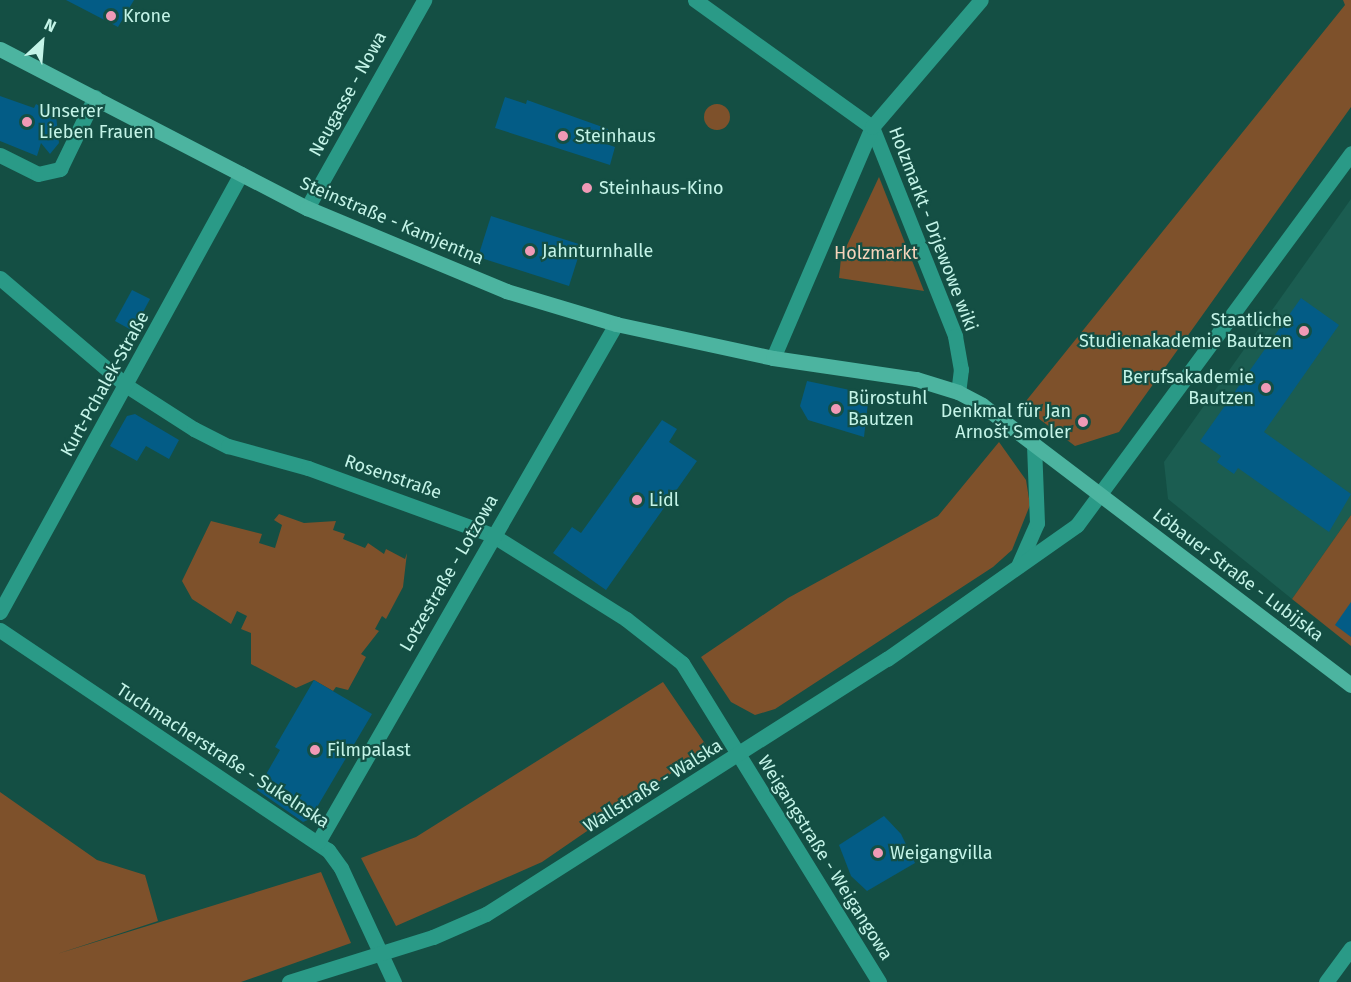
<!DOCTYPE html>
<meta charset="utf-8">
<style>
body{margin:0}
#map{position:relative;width:1351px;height:982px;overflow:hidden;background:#144f44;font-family:"Fira Sans",sans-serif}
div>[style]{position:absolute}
.built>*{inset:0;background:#1b5d51}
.green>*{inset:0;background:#7e512b}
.round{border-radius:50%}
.building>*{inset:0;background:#035c86}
.minor>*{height:15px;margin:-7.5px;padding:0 7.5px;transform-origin:7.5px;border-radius:7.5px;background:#2a9a87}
.major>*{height:15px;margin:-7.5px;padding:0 7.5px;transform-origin:7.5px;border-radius:7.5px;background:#4cb4a0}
.dots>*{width:16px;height:16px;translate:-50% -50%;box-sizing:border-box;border:3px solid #144f44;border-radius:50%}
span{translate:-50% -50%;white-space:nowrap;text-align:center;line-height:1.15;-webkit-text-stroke:4.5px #144f44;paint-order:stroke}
.poi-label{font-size:18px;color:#c4f4e8}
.left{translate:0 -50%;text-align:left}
.right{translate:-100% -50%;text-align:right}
.street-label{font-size:18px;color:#c4f4e8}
.park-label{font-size:18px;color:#f6d3ba}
.north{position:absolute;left:12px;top:12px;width:60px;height:60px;-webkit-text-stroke:4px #144f44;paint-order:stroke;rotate:26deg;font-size:16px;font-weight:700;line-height:24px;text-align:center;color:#c4f4e8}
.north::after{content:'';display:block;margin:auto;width:21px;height:27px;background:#c4f4e8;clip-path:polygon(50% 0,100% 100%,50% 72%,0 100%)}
</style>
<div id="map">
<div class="built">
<i style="clip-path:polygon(1351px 199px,1351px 515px,1292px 599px,1168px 499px,1164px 462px)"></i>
</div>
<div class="green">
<i style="clip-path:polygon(1343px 0,1351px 0,1351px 107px,1119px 432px,1075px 446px,1022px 406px,1345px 5px)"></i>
<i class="round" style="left:704px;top:104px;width:26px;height:26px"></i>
<i style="clip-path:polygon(879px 177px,924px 291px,839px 278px,841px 258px)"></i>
<i style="clip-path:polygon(999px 442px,1026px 480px,1030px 505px,1012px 550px,993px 567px,775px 709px,755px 715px,731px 702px,701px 657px,788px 598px,938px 516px)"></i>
<i style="clip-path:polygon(279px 514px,304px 523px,336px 521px,333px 530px,345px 534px,343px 539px,365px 548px,368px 543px,384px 554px,386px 549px,405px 559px,407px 553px,403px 587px,386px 619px,382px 616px,375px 629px,379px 631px,361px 654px,366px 657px,348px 690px,336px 687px,333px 691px,314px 680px,296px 688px,251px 664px,251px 633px,241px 629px,247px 616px,237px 611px,231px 624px,192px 599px,182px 581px,211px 521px,262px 534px,259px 543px,275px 548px,282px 525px,274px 520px)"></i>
<i style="clip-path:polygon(1351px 515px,1351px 646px,1292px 599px)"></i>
<i style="clip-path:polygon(663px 682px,708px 748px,542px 862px,396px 926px,361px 858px,416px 837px)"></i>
<i style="clip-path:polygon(0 792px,97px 860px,145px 875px,158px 921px,57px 954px,321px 872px,351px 943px,241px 982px,0 982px)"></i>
</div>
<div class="building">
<i style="clip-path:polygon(66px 0,134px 0,118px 27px)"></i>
<i style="clip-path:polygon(0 96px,34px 108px,36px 104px,56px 115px,59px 143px,50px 154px,41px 143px,37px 156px,0 141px)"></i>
<i style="clip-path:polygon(505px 97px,526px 104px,527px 100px,608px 129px,603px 143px,615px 147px,610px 165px,495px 128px)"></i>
<i style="clip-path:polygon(491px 216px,582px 245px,569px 286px,478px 257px)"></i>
<i style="clip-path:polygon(132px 290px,150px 299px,133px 331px,115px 321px)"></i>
<i style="clip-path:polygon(1301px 298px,1339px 325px,1264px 432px,1351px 494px,1329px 532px,1238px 468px,1234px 474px,1217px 462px,1221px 456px,1200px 441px)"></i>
<i style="clip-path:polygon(807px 381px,869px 394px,864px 437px,808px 420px,800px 406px)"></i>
<i style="clip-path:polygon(135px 414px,179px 440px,169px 459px,146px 446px,137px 461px,110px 446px,127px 416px)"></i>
<i style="clip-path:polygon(662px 420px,677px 429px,669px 442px,697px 461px,606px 590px,553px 553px,572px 527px,581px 533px)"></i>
<i style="clip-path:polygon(1351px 602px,1351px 637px,1335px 625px)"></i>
<i style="clip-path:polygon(314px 680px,372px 714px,310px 819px,303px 822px,257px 790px,280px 750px,275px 747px)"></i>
<i style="clip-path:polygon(884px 816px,901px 834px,915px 863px,867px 891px,851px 876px,839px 845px)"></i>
</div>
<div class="minor">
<i style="left:695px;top:0;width:218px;rotate:35.7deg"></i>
<i style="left:872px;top:127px;width:225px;rotate:68.3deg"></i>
<i style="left:955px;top:336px;width:34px;rotate:80deg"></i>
<i style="left:961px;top:369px;width:23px;rotate:97deg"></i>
<i style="left:0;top:155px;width:42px;rotate:26.6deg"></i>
<i style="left:38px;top:174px;width:23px;rotate:-13deg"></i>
<i style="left:60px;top:169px;width:80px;rotate:-64.1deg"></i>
<i style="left:307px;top:208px;width:239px;rotate:-60.6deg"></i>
<i style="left:0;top:278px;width:167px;rotate:40.4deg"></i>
<i style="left:127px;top:386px;width:80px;rotate:32.7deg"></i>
<i style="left:194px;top:429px;width:38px;rotate:27deg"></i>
<i style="left:228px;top:446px;width:83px;rotate:15.4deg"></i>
<i style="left:308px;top:468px;width:196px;rotate:20deg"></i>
<i style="left:492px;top:535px;width:158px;rotate:32.1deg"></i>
<i style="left:626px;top:619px;width:71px;rotate:38.2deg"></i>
<i style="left:682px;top:663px;width:375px;rotate:58.3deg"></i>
<i style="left:773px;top:358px;width:251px;rotate:-66.8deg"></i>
<i style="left:872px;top:127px;width:167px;rotate:-49.4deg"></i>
<i style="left:1018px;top:566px;width:47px;rotate:-66.2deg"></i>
<i style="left:1037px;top:523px;width:78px;rotate:-92.2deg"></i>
<i style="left:0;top:612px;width:500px;rotate:-61.2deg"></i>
<i style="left:0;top:630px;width:395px;rotate:33.9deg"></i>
<i style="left:328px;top:850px;width:22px;rotate:54deg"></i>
<i style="left:341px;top:868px;width:126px;rotate:65.1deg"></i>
<i style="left:318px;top:842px;width:598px;rotate:-60.09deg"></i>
<i style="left:289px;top:982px;width:151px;rotate:-17.4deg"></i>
<i style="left:433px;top:937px;width:58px;rotate:-23.5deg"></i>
<i style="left:486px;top:914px;width:475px;rotate:-32.5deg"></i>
<i style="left:887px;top:659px;width:232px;rotate:-35.2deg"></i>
<i style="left:1077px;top:525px;width:462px;rotate:-53.6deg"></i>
<i style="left:1326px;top:982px;width:42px;rotate:-53.7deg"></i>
</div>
<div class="major">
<i style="left:0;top:49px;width:346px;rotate:27.4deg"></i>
<i style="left:307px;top:208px;width:216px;rotate:22.6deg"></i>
<i style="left:506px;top:291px;width:115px;rotate:16.7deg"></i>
<i style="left:616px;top:324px;width:161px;rotate:12.2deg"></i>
<i style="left:773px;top:358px;width:145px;rotate:8.4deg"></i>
<i style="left:916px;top:379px;width:44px;rotate:17.2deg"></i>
<i style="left:958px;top:392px;width:27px;rotate:28deg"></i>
<i style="left:982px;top:405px;width:463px;rotate:37.2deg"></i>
</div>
<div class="dots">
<i style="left:111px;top:16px;background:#f09ab6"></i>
<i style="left:27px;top:122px;background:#f09ab6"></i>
<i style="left:563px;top:136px;background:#f09ab6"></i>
<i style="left:587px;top:188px;background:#f09ab6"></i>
<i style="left:530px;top:251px;background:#f09ab6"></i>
<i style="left:1304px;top:331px;background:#f09ab6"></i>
<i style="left:1266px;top:388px;background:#f09ab6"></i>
<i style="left:836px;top:409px;background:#f09ab6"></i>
<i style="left:1083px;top:422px;background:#f09ab6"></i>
<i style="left:637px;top:500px;background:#f09ab6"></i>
<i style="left:315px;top:750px;background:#f09ab6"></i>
<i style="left:878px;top:853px;background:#f09ab6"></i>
</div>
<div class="poi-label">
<span class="left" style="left:123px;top:16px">Krone</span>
<span class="left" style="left:39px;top:122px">Unserer<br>Lieben Frauen</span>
<span class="left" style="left:575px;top:136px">Steinhaus</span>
<span class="left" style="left:599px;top:188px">Steinhaus-Kino</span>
<span class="left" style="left:542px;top:251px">Jahnturnhalle</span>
<span class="right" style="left:1292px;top:331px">Staatliche<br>Studienakademie Bautzen</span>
<span class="right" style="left:1254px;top:388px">Berufsakademie<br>Bautzen</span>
<span class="left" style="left:848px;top:409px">Bürostuhl<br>Bautzen</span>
<span class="right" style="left:1071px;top:422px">Denkmal für Jan<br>Arnošt Smoler</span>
<span class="left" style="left:649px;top:500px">Lidl</span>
<span class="left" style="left:327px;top:750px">Filmpalast</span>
<span class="left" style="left:890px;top:853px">Weigangvilla</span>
</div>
<div class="street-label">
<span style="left:348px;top:94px;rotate:-61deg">Neugasse - Nowa</span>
<span style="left:392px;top:221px;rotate:23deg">Steinstraße - Kamjentna</span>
<span style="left:933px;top:229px;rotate:69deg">Holzmarkt - Drjewowe wiki</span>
<span style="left:105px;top:384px;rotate:-61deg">Kurt-Pchalek-Straße</span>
<span style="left:393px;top:477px;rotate:19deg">Rosenstraße</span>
<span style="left:449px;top:573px;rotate:-60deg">Lotzestraße - Lotzowa</span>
<span style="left:1238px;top:575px;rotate:37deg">Löbauer Straße - Lubijska</span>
<span style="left:223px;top:756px;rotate:33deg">Tuchmacherstraße - Sukelnska</span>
<span style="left:653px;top:786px;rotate:-32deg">Wallstraße - Walska</span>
<span style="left:825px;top:858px;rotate:58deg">Weigangstraße - Weigangowa</span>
</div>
<div class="park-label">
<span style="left:876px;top:253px">Holzmarkt</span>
</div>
<div class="north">N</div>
</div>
